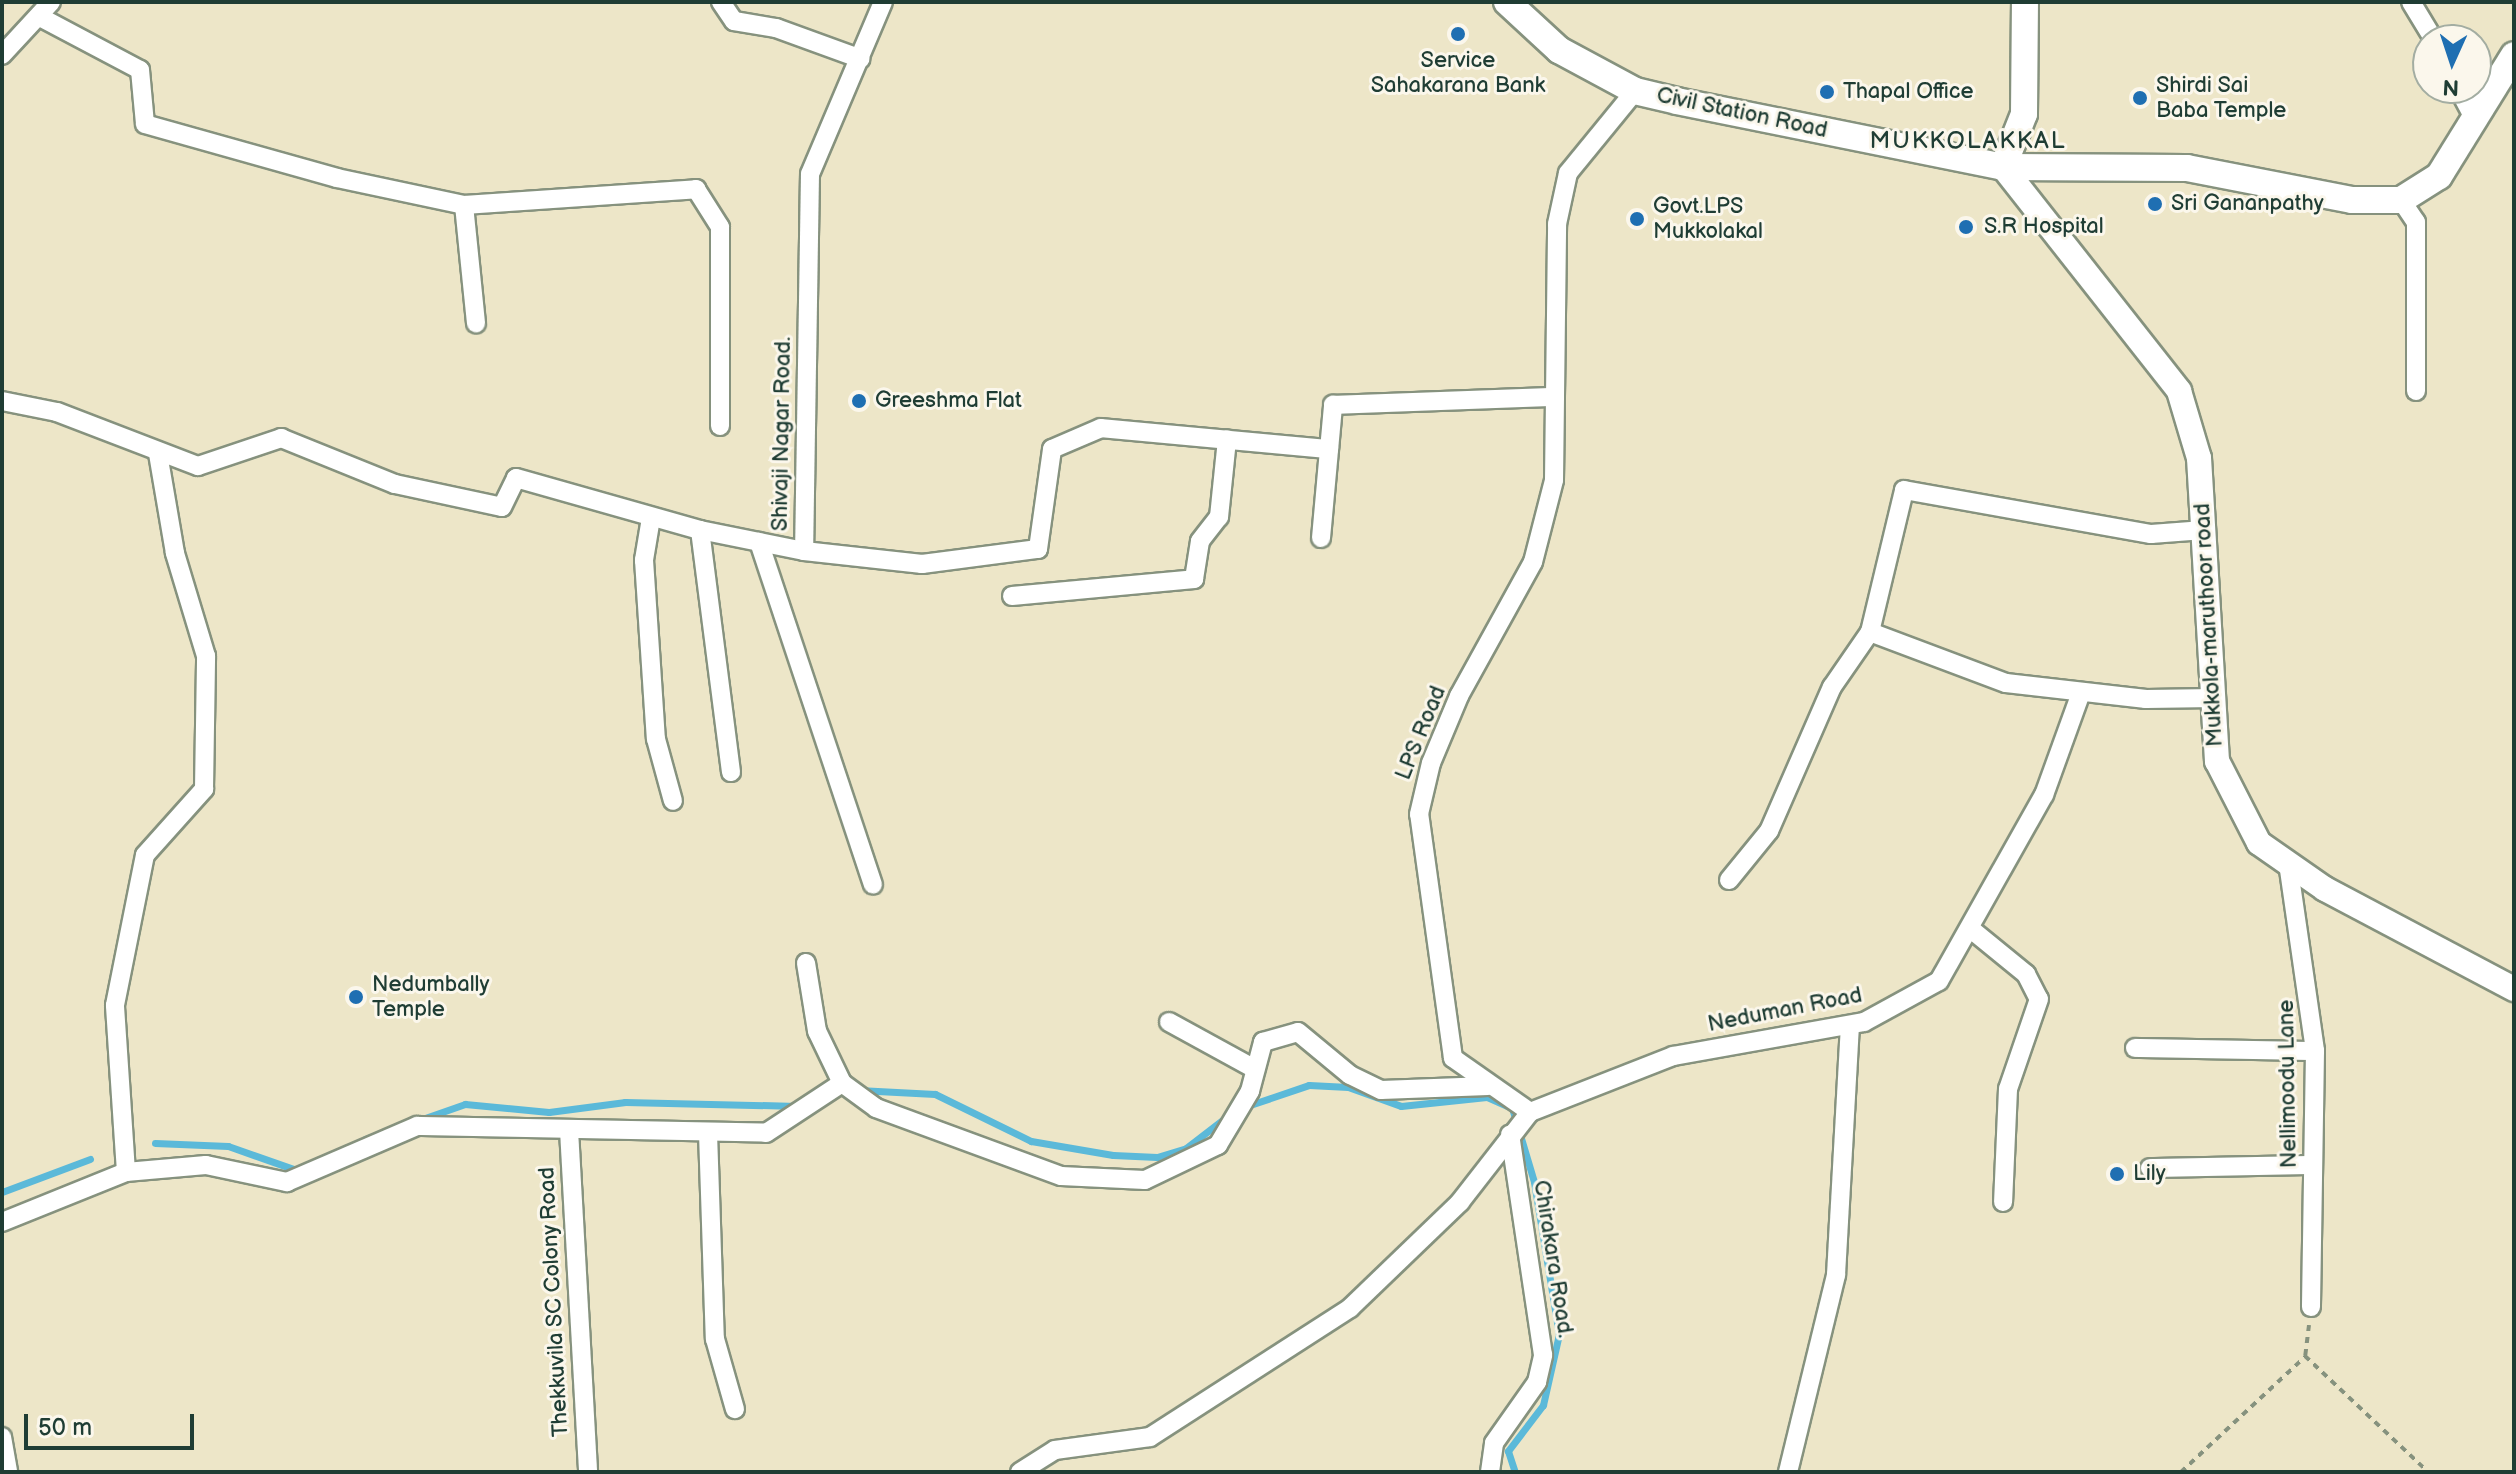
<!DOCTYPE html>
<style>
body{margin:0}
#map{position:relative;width:2516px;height:1474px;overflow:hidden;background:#ede6c8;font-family:"Balsamiq Sans",sans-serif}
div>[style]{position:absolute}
.stream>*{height:7px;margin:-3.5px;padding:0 3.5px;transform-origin:3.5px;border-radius:3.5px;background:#5bb9d9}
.path>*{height:4px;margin-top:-2px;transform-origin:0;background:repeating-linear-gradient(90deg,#86927e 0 6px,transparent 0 12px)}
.roads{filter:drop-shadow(2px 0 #86927e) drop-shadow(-2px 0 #86927e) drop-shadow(0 2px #86927e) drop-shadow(0 -2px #86927e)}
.minor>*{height:18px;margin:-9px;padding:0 9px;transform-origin:9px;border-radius:9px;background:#fff}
.tertiary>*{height:24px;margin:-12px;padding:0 12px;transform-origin:12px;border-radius:12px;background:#fff}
.secondary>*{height:26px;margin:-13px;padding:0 13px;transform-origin:13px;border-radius:13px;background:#fff}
.dots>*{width:22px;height:22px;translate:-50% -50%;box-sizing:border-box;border:4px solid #fbf7ec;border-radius:50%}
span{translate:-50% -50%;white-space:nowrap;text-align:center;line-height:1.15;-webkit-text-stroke:6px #fbf7ec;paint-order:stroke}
.poi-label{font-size:22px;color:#1f3d34}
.left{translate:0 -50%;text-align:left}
.street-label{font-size:22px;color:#1f3d34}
.neighbourhood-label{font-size:24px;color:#1f3d34;letter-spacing:2px}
.frame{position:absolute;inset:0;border:4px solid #1f3d34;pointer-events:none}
.north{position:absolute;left:2412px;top:24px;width:80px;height:80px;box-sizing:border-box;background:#fbf7ec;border:2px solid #a3ada2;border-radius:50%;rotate:183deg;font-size:22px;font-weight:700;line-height:32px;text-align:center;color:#1f3d34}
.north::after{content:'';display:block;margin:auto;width:28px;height:36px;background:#1f6fb2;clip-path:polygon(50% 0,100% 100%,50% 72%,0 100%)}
.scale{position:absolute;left:24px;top:1414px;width:170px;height:36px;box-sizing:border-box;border:4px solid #1f3d34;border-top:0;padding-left:10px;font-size:24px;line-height:28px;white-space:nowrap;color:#1f3d34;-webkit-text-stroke:6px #fbf7ec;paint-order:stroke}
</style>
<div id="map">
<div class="stream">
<i style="left:858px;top:1090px;width:77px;rotate:3deg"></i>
<i style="left:935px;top:1094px;width:107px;rotate:26.1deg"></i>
<i style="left:1031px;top:1141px;width:83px;rotate:9.7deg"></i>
<i style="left:1113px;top:1155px;width:44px;rotate:2.6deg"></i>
<i style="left:1157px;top:1157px;width:30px;rotate:-17deg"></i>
<i style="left:1186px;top:1148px;width:54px;rotate:-37.5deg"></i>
<i style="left:1247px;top:1106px;width:65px;rotate:-18.7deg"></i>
<i style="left:1309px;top:1085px;width:39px;rotate:3deg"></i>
<i style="left:1348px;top:1087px;width:56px;rotate:19.7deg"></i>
<i style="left:1401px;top:1106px;width:86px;rotate:-6deg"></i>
<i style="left:1487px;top:1097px;width:27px;rotate:24deg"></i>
<i style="left:1512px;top:1108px;width:77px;rotate:73.4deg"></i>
<i style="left:1534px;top:1182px;width:154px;rotate:80.7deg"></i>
<i style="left:1559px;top:1334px;width:73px;rotate:102.7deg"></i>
<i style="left:1543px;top:1405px;width:58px;rotate:127.3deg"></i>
<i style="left:1508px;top:1451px;width:22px;rotate:72deg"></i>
<i style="left:365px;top:1139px;width:106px;rotate:-19.3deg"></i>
<i style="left:465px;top:1104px;width:84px;rotate:5.4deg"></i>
<i style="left:549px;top:1112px;width:77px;rotate:-7.5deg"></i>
<i style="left:625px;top:1102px;width:172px;rotate:1.3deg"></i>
<i style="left:155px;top:1143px;width:73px;rotate:2.4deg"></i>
<i style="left:228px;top:1146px;width:72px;rotate:19.4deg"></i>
<i style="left:2px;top:1192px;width:94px;rotate:-20.6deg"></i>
</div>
<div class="path">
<i style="left:2309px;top:1325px;width:31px;rotate:97deg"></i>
<i style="left:2305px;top:1356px;width:169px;rotate:43.3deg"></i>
<i style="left:2181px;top:1472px;width:171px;rotate:-42.9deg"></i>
</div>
<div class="roads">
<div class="minor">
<i style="left:721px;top:2px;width:23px;rotate:56deg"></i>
<i style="left:734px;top:21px;width:43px;rotate:9.5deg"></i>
<i style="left:776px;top:28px;width:90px;rotate:20deg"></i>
<i style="left:883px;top:2px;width:187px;rotate:113deg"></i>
<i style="left:810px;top:174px;width:377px;rotate:90.9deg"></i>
<i style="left:804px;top:551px;width:119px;rotate:6.3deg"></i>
<i style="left:922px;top:564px;width:117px;rotate:-7.4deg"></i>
<i style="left:1038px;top:549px;width:101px;rotate:-82deg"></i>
<i style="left:1052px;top:449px;width:53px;rotate:-23.2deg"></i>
<i style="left:1101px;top:428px;width:229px;rotate:5.3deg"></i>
<i style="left:2411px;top:2px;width:44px;rotate:58.8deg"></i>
<i style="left:40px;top:17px;width:113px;rotate:27.9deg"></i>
<i style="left:140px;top:70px;width:54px;rotate:84.7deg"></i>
<i style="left:145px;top:124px;width:199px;rotate:15.7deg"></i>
<i style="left:337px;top:178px;width:130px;rotate:12deg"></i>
<i style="left:464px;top:205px;width:233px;rotate:-3.9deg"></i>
<i style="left:696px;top:189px;width:45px;rotate:57.7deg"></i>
<i style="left:720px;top:227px;width:199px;rotate:90deg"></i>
<i style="left:2px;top:55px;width:72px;rotate:-47.2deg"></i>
<i style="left:2458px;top:88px;width:36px;rotate:62deg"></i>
<i style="left:2401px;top:200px;width:27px;rotate:56deg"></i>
<i style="left:2416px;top:222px;width:169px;rotate:90deg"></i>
<i style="left:464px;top:205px;width:119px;rotate:84.2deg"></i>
<i style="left:2px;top:401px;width:56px;rotate:11.3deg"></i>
<i style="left:57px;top:412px;width:151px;rotate:21deg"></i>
<i style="left:198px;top:466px;width:88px;rotate:-18.6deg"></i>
<i style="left:281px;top:438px;width:123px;rotate:22deg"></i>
<i style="left:395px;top:484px;width:109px;rotate:12.1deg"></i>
<i style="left:502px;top:507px;width:32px;rotate:-64deg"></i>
<i style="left:516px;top:478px;width:191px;rotate:15.8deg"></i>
<i style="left:700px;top:530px;width:106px;rotate:11.4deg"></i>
<i style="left:651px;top:518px;width:43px;rotate:99.5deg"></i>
<i style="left:644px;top:560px;width:179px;rotate:86.2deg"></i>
<i style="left:656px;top:739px;width:64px;rotate:74.7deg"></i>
<i style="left:700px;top:530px;width:244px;rotate:82.7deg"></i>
<i style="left:1321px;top:538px;width:134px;rotate:-84.8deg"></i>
<i style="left:1333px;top:405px;width:222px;rotate:-2.1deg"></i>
<i style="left:1555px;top:397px;width:173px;rotate:-89.3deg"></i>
<i style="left:1557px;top:224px;width:52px;rotate:-77.8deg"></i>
<i style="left:1568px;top:173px;width:106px;rotate:-50.7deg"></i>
<i style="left:759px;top:542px;width:361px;rotate:71.6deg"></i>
<i style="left:1012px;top:596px;width:183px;rotate:-5.3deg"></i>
<i style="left:1194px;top:579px;width:38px;rotate:-81deg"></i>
<i style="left:1200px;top:541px;width:31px;rotate:-52deg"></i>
<i style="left:1219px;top:517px;width:78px;rotate:-84.1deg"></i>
<i style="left:1870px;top:632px;width:146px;rotate:-76.5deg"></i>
<i style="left:1904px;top:490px;width:251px;rotate:10.1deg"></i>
<i style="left:2151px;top:534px;width:53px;rotate:-4.3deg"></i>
<i style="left:2288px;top:863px;width:190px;rotate:81.8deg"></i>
<i style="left:2315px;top:1051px;width:256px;rotate:90.9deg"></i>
<i style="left:1729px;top:880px;width:63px;rotate:-50.8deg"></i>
<i style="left:1769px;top:831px;width:157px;rotate:-66.4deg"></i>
<i style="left:1832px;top:687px;width:67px;rotate:-55.4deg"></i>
<i style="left:1870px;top:632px;width:145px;rotate:20.6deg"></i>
<i style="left:2006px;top:683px;width:141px;rotate:6.5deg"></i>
<i style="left:2146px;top:699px;width:69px;rotate:-0.8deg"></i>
<i style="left:1972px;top:930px;width:70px;rotate:39.2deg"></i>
<i style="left:2026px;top:974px;width:28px;rotate:63deg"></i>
<i style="left:2039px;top:999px;width:95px;rotate:109deg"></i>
<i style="left:2008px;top:1089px;width:113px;rotate:92.5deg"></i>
<i style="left:806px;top:963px;width:69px;rotate:80.8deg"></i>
<i style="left:817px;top:1031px;width:58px;rotate:64.3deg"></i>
<i style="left:1169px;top:1022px;width:98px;rotate:28.7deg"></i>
<i style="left:2135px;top:1048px;width:180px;rotate:1deg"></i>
<i style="left:1530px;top:1112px;width:94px;rotate:-145deg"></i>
<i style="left:1453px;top:1058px;width:246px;rotate:-97.9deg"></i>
<i style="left:1419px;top:814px;width:52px;rotate:-76.8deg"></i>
<i style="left:1431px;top:763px;width:73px;rotate:-67.3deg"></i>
<i style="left:1459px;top:696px;width:153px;rotate:-61.1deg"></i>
<i style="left:1533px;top:562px;width:85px;rotate:-75.6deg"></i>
<i style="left:1554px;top:480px;width:83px;rotate:-89.3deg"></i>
<i style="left:569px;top:1130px;width:343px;rotate:86.8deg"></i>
<i style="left:708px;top:1133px;width:206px;rotate:88.1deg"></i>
<i style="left:715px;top:1339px;width:73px;rotate:74.1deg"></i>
<i style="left:2150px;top:1168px;width:163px;rotate:-1.1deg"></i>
<i style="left:126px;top:1172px;width:167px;rotate:-93.8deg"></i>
<i style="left:115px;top:1005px;width:153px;rotate:-78.7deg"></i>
<i style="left:145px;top:855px;width:89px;rotate:-48.2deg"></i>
<i style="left:204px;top:789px;width:133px;rotate:-89.1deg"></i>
<i style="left:206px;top:656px;width:108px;rotate:-106.8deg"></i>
<i style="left:175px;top:553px;width:100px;rotate:-99.7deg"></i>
<i style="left:2px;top:1222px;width:134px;rotate:-22deg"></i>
<i style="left:126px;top:1172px;width:80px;rotate:-5deg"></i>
<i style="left:206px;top:1165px;width:83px;rotate:11.9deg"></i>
<i style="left:287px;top:1182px;width:142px;rotate:-23.3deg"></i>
<i style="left:417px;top:1126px;width:349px;rotate:1.1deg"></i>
<i style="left:766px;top:1133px;width:91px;rotate:-33.3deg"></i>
<i style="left:842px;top:1083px;width:42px;rotate:36.3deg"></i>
<i style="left:876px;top:1108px;width:197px;rotate:20.2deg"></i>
<i style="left:1061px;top:1176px;width:84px;rotate:2.7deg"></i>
<i style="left:1145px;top:1180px;width:81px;rotate:-25.6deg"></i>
<i style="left:1218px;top:1145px;width:63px;rotate:-59.3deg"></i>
<i style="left:1250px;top:1091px;width:51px;rotate:-75.1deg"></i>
<i style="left:1263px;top:1042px;width:36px;rotate:-16deg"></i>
<i style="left:1298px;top:1032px;width:67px;rotate:39.6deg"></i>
<i style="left:1350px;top:1075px;width:34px;rotate:26deg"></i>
<i style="left:1381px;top:1090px;width:107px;rotate:-2.1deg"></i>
<i style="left:2px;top:1437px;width:36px;rotate:80deg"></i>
<i style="left:1020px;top:1472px;width:41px;rotate:-32.2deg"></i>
<i style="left:1055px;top:1450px;width:96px;rotate:-7.8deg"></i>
<i style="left:1150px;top:1437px;width:238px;rotate:-32.8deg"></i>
<i style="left:1350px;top:1308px;width:153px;rotate:-43.9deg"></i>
<i style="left:1460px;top:1202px;width:114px;rotate:-52.1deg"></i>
<i style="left:1530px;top:1112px;width:154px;rotate:-21.4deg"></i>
<i style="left:1673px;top:1056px;width:194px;rotate:-10.1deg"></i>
<i style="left:1864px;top:1022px;width:85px;rotate:-28.7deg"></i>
<i style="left:1939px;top:981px;width:214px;rotate:-60.6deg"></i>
<i style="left:2044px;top:795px;width:109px;rotate:-70.1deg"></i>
<i style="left:1490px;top:1472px;width:29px;rotate:-82deg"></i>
<i style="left:1494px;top:1443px;width:75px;rotate:-54.8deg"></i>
<i style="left:1537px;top:1382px;width:28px;rotate:-77deg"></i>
<i style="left:1543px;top:1355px;width:223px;rotate:-98.5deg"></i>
<i style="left:1788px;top:1472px;width:203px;rotate:-76.3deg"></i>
<i style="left:1836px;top:1275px;width:250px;rotate:-86.8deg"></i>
</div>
<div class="tertiary">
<i style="left:2003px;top:167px;width:285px;rotate:51.8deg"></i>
<i style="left:2179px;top:391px;width:70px;rotate:73.4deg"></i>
<i style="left:2199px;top:458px;width:304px;rotate:86.6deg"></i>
<i style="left:2217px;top:761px;width:92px;rotate:62.9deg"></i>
<i style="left:2259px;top:843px;width:80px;rotate:34.9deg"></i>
<i style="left:2325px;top:889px;width:214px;rotate:27.9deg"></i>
</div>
<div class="secondary">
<i style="left:1507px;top:2px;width:71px;rotate:42.7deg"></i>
<i style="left:1559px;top:50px;width:86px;rotate:28.3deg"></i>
<i style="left:1635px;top:91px;width:43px;rotate:13.4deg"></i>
<i style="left:1677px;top:101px;width:333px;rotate:11.4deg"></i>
<i style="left:2003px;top:167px;width:184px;rotate:0.3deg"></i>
<i style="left:2187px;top:168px;width:168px;rotate:11deg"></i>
<i style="left:2352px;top:200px;width:49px"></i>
<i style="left:2401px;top:200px;width:45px;rotate:-32.3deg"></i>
<i style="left:2439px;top:176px;width:142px;rotate:-58.2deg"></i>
<i style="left:2003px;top:167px;width:57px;rotate:-68.4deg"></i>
<i style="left:2024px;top:114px;width:112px;rotate:-89.5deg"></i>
</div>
</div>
<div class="dots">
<i style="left:1458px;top:34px;background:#1f6fb2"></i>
<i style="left:1827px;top:92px;background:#1f6fb2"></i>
<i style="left:2140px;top:98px;background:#1f6fb2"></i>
<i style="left:2155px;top:204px;background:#1f6fb2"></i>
<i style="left:1637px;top:219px;background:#1f6fb2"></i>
<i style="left:1966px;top:227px;background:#1f6fb2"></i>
<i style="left:859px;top:401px;background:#1f6fb2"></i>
<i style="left:356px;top:997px;background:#1f6fb2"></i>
<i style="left:2117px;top:1174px;background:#1f6fb2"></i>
</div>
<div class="poi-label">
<span style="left:1458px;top:73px">Service<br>Sahakarana Bank</span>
<span class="left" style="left:2156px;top:98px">Shirdi Sai<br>Baba Temple</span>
<span class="left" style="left:1843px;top:92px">Thapal Office</span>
<span class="left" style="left:2171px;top:204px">Sri Gananpathy</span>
<span class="left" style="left:1653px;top:219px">Govt.LPS<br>Mukkolakal</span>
<span class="left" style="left:1984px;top:227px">S.R Hospital</span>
<span class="left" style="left:875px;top:401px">Greeshma Flat</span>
<span class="left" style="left:372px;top:997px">Nedumbally<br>Temple</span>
<span class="left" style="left:2133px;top:1174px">Lily</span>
</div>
<div class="street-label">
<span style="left:1742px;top:113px;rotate:12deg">Civil Station Road</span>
<span style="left:782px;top:434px;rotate:-89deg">Shivaji Nagar Road.</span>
<span style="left:2209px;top:625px;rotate:-93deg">Mukkola-maruthoor road</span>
<span style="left:1421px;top:733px;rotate:-68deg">LPS Road</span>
<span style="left:1785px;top:1010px;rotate:-11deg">Neduman Road</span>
<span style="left:2288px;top:1084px;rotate:-91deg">Nellimoodu Lane</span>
<span style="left:1553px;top:1259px;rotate:81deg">Chirakara Road.</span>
<span style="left:554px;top:1302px;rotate:-93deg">Thekkuvila SC Colony Road</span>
</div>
<div class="neighbourhood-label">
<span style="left:1968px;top:141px">MUKKOLAKKAL</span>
</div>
<div class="frame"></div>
<div class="north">N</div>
<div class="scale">50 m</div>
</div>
